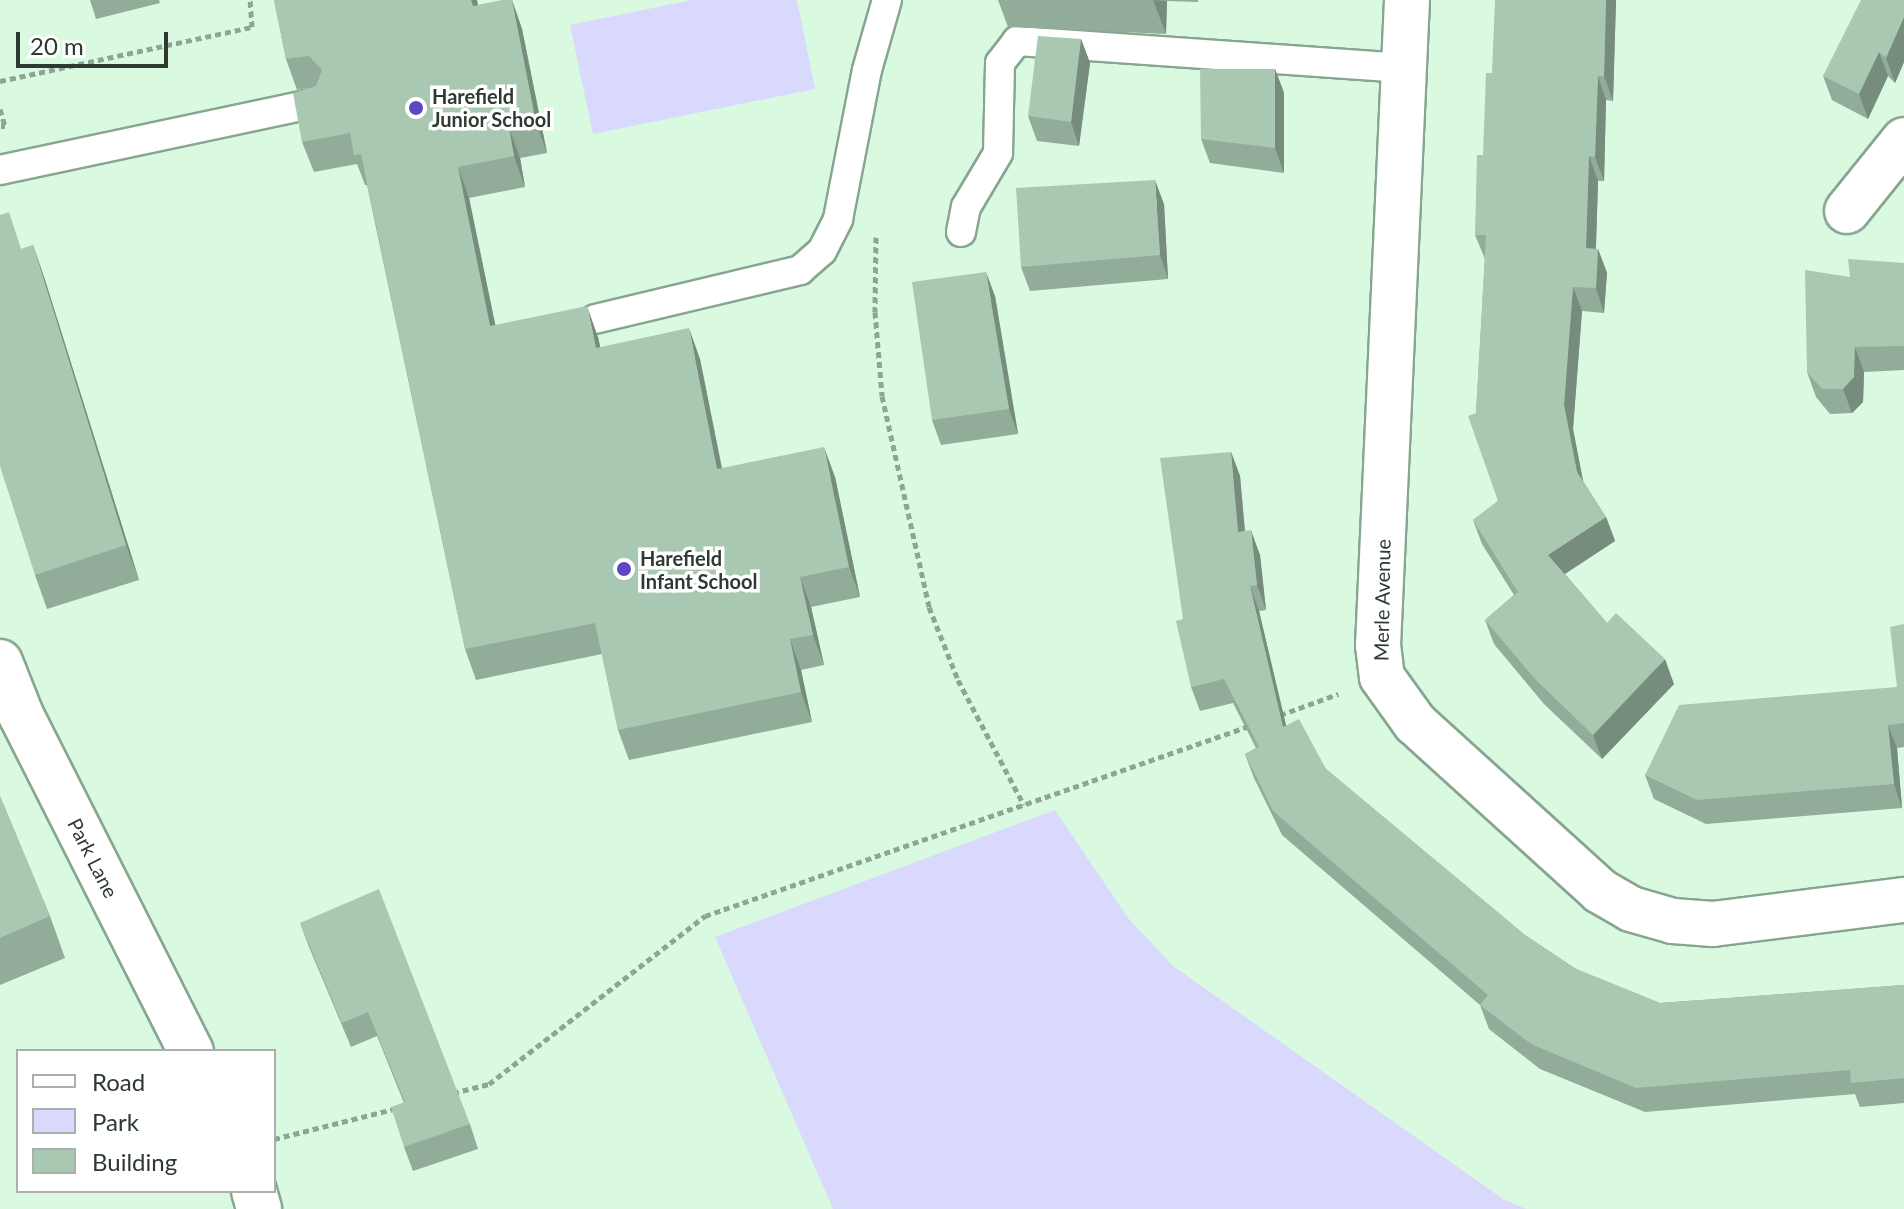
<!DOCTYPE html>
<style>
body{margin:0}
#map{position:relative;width:1904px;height:1209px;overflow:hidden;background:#d9f9e1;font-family:Lato,sans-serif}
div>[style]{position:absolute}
.green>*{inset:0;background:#d9d9fe}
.path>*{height:5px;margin-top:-2.5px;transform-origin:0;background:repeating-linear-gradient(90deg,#8da593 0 6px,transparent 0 10px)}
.roads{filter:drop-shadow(2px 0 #87a58f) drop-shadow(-2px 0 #87a58f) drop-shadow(0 2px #87a58f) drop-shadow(0 -2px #87a58f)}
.service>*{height:28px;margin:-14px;padding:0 14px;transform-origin:14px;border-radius:14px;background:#fff}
.minor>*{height:44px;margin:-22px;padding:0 22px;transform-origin:22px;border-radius:22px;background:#fff}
.wall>*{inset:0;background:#91ac98}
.shaded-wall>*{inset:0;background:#768c7c}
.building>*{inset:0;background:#a9c8b1}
.dots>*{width:22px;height:22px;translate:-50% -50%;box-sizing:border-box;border:4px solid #fff;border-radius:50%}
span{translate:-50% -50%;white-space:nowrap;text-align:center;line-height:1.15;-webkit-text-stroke:7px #fff;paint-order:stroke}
.poi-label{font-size:20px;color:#2d3a31;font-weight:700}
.left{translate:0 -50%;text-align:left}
.street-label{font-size:20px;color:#2d3a31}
.legend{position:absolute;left:16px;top:1049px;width:260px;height:144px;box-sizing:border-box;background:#fff;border:2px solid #abb0ad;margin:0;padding:10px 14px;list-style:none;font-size:24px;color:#2d3a31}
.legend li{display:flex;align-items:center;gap:16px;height:40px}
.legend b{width:40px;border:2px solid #abb0ad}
.scale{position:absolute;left:16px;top:32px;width:152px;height:36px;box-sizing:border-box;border:4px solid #2d3a31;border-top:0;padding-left:10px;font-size:24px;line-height:28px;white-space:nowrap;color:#2d3a31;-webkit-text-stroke:6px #fff;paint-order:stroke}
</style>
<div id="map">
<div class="green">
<i style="clip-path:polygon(692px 0,797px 0,815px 89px,593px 134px,570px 25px)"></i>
<i style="clip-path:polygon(1055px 810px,1128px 918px,1173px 966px,1503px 1199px,1526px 1209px,833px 1209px,715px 937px)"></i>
</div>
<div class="path">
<i style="left:0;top:81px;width:258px;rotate:-12.1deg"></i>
<i style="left:252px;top:27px;width:27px;rotate:-94deg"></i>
<i style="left:0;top:109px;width:18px;rotate:74deg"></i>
<i style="left:5px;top:126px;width:4px;rotate:180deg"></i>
<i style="left:876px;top:237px;width:75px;rotate:90.8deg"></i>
<i style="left:875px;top:312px;width:84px;rotate:85.2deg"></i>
<i style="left:882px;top:396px;width:216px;rotate:77.4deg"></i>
<i style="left:929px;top:607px;width:79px;rotate:68.3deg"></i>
<i style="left:958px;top:680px;width:141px;rotate:62.2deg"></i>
<i style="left:1280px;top:715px;width:62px;rotate:-19.9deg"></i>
<i style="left:453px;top:1093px;width:37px;rotate:-14deg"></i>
<i style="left:489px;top:1084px;width:274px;rotate:-37.9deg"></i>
<i style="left:705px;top:916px;width:579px;rotate:-19.25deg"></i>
<i style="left:274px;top:1139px;width:127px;rotate:-14.1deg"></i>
</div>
<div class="roads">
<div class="service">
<i style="left:0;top:170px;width:323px;rotate:-12deg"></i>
<i style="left:961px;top:232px;width:25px;rotate:-79deg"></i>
<i style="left:966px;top:207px;width:63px;rotate:-59.3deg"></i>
<i style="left:998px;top:153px;width:90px;rotate:-88.7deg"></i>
<i style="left:1000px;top:63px;width:28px;rotate:-52deg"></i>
<i style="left:1017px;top:41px;width:388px;rotate:4deg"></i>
<i style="left:595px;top:319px;width:211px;rotate:-13.4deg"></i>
<i style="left:800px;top:270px;width:29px;rotate:-41deg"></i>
<i style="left:822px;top:251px;width:36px;rotate:-63deg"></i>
<i style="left:838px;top:219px;width:152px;rotate:-79deg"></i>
<i style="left:867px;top:70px;width:73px;rotate:-74.1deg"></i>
</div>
<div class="minor">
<i style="left:1407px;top:0;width:646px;rotate:92.57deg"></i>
<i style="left:1378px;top:645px;width:32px;rotate:83deg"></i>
<i style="left:1382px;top:677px;width:57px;rotate:54.3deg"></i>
<i style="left:1415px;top:723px;width:250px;rotate:42.2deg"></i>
<i style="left:1600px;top:891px;width:36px;rotate:30deg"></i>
<i style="left:1631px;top:909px;width:44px;rotate:15.9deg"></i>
<i style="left:1673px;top:921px;width:40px;rotate:4.3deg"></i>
<i style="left:1713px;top:924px;width:193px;rotate:-7.2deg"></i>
<i style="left:1847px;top:211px;width:91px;rotate:-51.2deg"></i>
<i style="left:0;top:662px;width:57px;rotate:68.4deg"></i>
<i style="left:21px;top:715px;width:377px;rotate:63.2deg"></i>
<i style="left:254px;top:1191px;width:19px;rotate:74deg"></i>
</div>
</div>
<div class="wall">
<i style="clip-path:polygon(90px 0,159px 0,160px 3px,96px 19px)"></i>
<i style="clip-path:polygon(274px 0,477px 0,478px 5px,512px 0,522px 29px,547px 153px,520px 158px,525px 187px,469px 198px,495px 325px,598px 337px,600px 347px,700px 359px,722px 468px,835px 477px,860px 597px,811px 607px,824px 665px,801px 670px,812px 722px,629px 760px,618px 730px,602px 654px,476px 680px,465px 649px,367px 185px,365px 185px,357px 164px,314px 172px,302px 142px,306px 88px,297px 90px,286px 59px)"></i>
<i style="clip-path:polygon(998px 0,1198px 0,1198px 2px,1167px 1px,1166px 34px,1008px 27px)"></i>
<i style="clip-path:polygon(1616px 0,1613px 101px,1606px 100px,1604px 181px,1598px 181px,1596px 249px,1598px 249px,1607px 273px,1604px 313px,1582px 311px,1573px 429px,1583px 481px,1606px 517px,1615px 541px,1565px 574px,1607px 623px,1674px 684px,1602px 759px,1544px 704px,1494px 644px,1485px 620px,1514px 595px,1482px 544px,1473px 520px,1498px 501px,1476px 413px,1485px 259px,1475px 235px,1492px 73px)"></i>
<i style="clip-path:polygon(1904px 0,1904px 62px,1895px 83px,1888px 76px,1868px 119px,1832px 100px,1823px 76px)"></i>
<i style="clip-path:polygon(1081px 39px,1090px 63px,1079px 146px,1037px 141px,1028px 116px)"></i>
<i style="clip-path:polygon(1275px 69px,1284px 93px,1284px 173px,1210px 163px,1201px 139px)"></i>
<i style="clip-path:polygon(1164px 204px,1168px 279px,1030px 291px,1021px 267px)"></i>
<i style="clip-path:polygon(33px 245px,45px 280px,139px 580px,47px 609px,35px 575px,22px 249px)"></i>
<i style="clip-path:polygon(1904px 263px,1904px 370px,1864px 372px,1863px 402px,1852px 413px,1830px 414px,1816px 397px,1807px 372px,1850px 277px)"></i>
<i style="clip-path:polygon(995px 296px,1018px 434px,941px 445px,932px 420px)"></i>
<i style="clip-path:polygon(1231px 452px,1240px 476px,1245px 531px,1260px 555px,1266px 610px,1259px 611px,1286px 725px,1326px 769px,1525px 935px,1576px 969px,1660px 1003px,1904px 985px,1904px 1103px,1860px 1107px,1855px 1094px,1645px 1112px,1540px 1069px,1489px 1029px,1480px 1005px,1282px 835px,1254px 778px,1245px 754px,1256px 748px,1233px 703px,1200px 711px,1191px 687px,1183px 619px)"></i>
<i style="clip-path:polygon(1904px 624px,1904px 747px,1897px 748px,1902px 808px,1706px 824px,1654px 799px,1645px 775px,1897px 687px)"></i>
<i style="clip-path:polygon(0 796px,50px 916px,65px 958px,0 985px)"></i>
<i style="clip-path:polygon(300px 923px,470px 1124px,478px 1149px,413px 1171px,404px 1147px,404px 1103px,377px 1036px,351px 1047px,309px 947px)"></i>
</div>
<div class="shaded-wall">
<i style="clip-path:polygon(471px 0,477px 0,484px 36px,473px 6px)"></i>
<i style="clip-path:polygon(512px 0,522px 29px,547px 153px,536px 123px)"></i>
<i style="clip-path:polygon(1153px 0,1167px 1px,1166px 34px)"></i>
<i style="clip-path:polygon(1606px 0,1616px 0,1613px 101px,1604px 76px)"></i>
<i style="clip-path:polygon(1904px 17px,1904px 62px,1895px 83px,1886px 58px)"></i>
<i style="clip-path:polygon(1081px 39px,1090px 63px,1079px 146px,1071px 122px)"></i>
<i style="clip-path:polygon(1879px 52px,1888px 76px,1868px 119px,1859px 94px)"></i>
<i style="clip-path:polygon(1275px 69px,1284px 93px,1284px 173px,1275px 148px)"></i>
<i style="clip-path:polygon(1598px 76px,1606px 100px,1604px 181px,1595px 157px)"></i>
<i style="clip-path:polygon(509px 128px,520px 158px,525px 187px,514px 156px)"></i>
<i style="clip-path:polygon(1589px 156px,1598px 181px,1595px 273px,1586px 248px)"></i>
<i style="clip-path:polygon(458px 167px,469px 198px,502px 357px,490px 326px)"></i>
<i style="clip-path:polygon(1155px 180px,1164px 204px,1168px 279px,1160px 255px)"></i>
<i style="clip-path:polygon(33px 245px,45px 280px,139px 580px,126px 545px)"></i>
<i style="clip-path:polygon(1598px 249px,1607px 273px,1604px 313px,1596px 288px)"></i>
<i style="clip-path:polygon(986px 272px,995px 296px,1018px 434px,1009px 409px)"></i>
<i style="clip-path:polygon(1573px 287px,1582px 311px,1573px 429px,1586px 496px,1577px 472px,1564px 405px)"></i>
<i style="clip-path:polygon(587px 306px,598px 337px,607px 378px,596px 348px)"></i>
<i style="clip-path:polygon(689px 328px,700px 359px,728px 500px,717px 469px)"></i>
<i style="clip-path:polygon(1855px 347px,1864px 372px,1863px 402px,1852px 413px,1843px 389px)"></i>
<i style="clip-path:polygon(824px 447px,835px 477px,860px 597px,849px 567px)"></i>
<i style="clip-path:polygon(1231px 452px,1240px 476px,1247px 556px,1238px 532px)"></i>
<i style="clip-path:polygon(1606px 517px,1615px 541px,1557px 579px,1548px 555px)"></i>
<i style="clip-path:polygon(1251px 530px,1260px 555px,1266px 610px,1257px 585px)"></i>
<i style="clip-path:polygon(800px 577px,811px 607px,824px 665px,813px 635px)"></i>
<i style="clip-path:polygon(1250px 586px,1259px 611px,1292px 751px,1283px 727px)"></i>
<i style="clip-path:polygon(790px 639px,801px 670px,812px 722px,801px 692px)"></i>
<i style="clip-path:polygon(1665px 659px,1674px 684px,1602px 759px,1593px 735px)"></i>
<i style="clip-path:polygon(1888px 725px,1897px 748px,1902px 808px,1894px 784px)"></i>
</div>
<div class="building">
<i style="clip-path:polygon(274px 0,471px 0,473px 6px,502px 0,512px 0,536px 123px,509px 128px,514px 156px,458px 167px,490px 326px,587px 306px,596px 348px,689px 328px,717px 469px,824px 447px,849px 567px,800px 577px,813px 635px,790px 639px,801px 692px,618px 730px,595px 623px,465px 649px,361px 154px,354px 155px,350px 133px,302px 142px,293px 93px,316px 86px,322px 70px,309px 56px,286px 59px)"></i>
<i style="clip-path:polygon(1495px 0,1606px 0,1604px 76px,1598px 76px,1595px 157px,1589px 156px,1586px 248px,1598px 249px,1596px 288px,1573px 287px,1564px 405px,1577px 472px,1606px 517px,1548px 555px,1607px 623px,1616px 613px,1665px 659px,1593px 735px,1536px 680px,1485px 620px,1518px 592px,1473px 520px,1498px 501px,1468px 416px,1476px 413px,1486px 235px,1475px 235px,1477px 155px,1483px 155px,1486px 73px,1492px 73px)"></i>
<i style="clip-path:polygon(1861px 0,1904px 0,1904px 17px,1886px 58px,1879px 52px,1859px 94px,1823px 76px)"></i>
<i style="clip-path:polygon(1038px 36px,1081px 39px,1071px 122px,1028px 116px)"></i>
<i style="clip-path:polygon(1200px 69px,1275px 69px,1275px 148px,1201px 139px)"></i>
<i style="clip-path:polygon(1155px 180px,1160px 255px,1021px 267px,1016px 188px)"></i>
<i style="clip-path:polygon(9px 212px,21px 249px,33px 245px,126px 545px,35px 575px,0 466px,0 215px)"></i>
<i style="clip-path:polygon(1848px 259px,1904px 263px,1904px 346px,1855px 347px,1854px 377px,1843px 389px,1822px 389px,1807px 372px,1805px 270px,1850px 277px)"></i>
<i style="clip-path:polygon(986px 272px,1009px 409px,932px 420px,912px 282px)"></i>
<i style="clip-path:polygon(1231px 452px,1238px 532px,1251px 530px,1257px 585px,1250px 586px,1283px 727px,1299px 719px,1326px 769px,1525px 935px,1576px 969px,1660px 1003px,1904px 985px,1904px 1078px,1851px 1083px,1850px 1070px,1636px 1088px,1531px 1044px,1480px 1005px,1488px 995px,1273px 811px,1245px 754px,1259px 747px,1224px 679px,1191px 687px,1176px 621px,1183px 619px,1160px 458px)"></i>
<i style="clip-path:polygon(1904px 624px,1904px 723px,1888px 725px,1894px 784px,1697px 800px,1645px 775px,1679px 705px,1897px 687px,1890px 627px)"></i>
<i style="clip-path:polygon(0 796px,50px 916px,0 938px)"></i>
<i style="clip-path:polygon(379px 889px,470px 1124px,404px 1147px,391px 1107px,405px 1102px,368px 1012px,342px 1023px,300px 923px)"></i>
</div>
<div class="dots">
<i style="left:416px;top:108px;background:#5e48c1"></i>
<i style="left:624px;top:569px;background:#5e48c1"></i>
</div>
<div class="poi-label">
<span class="left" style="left:432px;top:108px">Harefield<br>Junior School</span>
<span class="left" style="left:640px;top:570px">Harefield<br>Infant School</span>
</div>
<div class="street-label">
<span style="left:1382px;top:600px;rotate:-89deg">Merle Avenue</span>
<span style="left:93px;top:858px;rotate:63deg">Park Lane</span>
</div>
<ul class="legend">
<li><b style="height:10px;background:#fff"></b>Road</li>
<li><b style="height:22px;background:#d9d9fe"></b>Park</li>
<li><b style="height:22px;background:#a9c8b1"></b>Building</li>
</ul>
<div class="scale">20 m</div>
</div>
